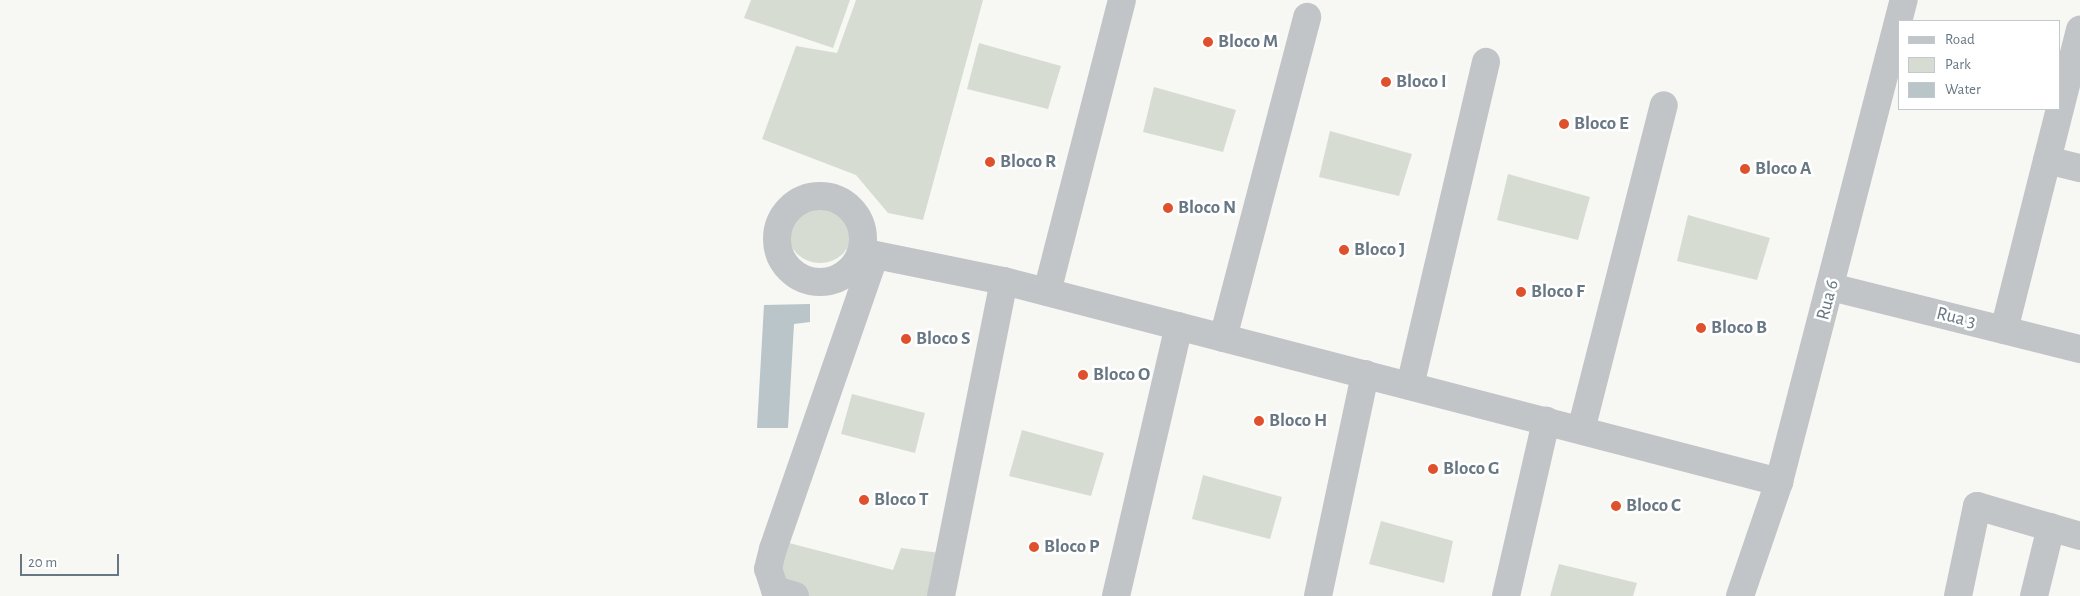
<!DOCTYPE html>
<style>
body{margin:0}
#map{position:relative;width:2080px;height:596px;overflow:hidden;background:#f7f7f4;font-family:"Alegreya Sans",sans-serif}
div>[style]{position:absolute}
.green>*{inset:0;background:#d7dcd3}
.round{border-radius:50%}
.water>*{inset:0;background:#b9c5c9}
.minor>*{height:28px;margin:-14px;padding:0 14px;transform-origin:14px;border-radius:14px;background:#c1c5c8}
.minor>.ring{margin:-14px;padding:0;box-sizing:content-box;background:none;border:28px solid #c1c5c8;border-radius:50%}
.dots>*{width:14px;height:14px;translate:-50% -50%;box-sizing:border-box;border:2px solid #fff;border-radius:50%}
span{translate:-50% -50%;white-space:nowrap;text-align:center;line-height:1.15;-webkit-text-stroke:5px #fff;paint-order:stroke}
.poi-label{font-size:19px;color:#677884;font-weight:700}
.left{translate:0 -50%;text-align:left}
.street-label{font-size:19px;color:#677884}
.legend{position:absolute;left:1898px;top:20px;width:162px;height:90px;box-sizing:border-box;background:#fff;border:1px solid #c2c9ce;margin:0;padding:6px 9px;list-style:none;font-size:15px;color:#677884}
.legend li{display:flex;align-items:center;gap:10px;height:25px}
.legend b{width:25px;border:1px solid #c2c9ce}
.scale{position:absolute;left:20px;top:554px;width:99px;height:22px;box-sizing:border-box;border:2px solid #677884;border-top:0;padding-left:6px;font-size:15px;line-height:18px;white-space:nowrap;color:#677884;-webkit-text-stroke:4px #fff;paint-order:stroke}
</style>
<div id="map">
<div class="green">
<i style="clip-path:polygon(751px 0,850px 0,833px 48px,744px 18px)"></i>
<i style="clip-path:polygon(856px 0,983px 0,923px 220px,888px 213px,856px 175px,762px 139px,796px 46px,837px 53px)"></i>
<i style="clip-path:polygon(979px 43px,1061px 66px,1048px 109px,967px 89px)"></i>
<i style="clip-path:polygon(1154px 87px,1236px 110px,1223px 152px,1143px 132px)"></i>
<i style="clip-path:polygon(1330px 131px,1412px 154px,1399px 196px,1319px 177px)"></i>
<i style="clip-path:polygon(1508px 174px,1590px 197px,1578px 240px,1497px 220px)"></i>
<i class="round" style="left:787px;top:197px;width:66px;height:66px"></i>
<i style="clip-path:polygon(1688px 215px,1770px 238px,1757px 280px,1677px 261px)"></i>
<i style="clip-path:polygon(852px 394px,925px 413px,915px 453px,841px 434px)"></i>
<i style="clip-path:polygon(1022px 430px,1104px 453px,1091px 496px,1009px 476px)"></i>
<i style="clip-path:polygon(1203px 475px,1282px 497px,1270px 539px,1192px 519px)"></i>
<i style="clip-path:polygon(1381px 521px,1453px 541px,1444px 583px,1369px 564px)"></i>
<i style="clip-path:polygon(789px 543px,893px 570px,901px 548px,948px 554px,937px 596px,804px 596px,777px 589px)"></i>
<i style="clip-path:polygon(1559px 564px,1637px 583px,1633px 596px,1550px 596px)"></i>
</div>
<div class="water">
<i style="clip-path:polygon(810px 304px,810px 322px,794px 324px,788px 428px,757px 428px,764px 305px)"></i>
</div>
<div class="minor">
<i style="left:2047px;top:160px;width:34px;rotate:14deg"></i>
<i class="ring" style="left:777px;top:196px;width:58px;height:58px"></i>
<i style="left:861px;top:252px;width:146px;rotate:11.5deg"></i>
<i style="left:1004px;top:281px;width:801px;rotate:14.54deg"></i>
<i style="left:1831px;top:287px;width:257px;rotate:14deg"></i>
<i style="left:1047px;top:292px;width:301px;rotate:-75.6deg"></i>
<i style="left:2004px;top:330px;width:310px;rotate:-75.8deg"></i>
<i style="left:1223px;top:338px;width:332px;rotate:-75.3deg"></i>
<i style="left:1410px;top:386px;width:333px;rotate:-76.8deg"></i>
<i style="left:1581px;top:430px;width:335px;rotate:-75.7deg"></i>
<i style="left:795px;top:596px;width:21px;rotate:-163deg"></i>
<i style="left:775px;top:590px;width:22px;rotate:-108deg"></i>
<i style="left:768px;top:569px;width:21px;rotate:-76deg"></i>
<i style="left:773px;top:549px;width:311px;rotate:-70.9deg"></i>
<i style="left:941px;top:596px;width:321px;rotate:-78.7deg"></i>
<i style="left:1116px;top:596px;width:277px;rotate:-76.9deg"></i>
<i style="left:1318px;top:596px;width:227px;rotate:-78deg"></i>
<i style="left:1506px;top:596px;width:180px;rotate:-77.1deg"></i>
<i style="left:1740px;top:596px;width:120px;rotate:-71.1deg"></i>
<i style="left:1779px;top:482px;width:498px;rotate:-75.5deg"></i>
<i style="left:1958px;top:596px;width:92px;rotate:-78.1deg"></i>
<i style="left:1977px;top:506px;width:107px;rotate:16.2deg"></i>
<i style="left:2034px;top:596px;width:71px;rotate:-76.2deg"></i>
</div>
<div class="dots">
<i style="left:1208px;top:42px;background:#df502c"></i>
<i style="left:1386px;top:82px;background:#df502c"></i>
<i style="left:1564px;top:124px;background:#df502c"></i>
<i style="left:990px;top:162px;background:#df502c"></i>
<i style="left:1745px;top:169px;background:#df502c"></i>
<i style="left:1168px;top:208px;background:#df502c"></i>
<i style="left:1344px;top:250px;background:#df502c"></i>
<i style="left:1521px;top:292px;background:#df502c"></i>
<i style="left:1701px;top:328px;background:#df502c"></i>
<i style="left:906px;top:339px;background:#df502c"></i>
<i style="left:1083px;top:375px;background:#df502c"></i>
<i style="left:1259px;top:421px;background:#df502c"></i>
<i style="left:1433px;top:469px;background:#df502c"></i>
<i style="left:864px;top:500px;background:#df502c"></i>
<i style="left:1616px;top:506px;background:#df502c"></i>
<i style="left:1034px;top:547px;background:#df502c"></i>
</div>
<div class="poi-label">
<span class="left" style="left:1218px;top:42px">Bloco M</span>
<span class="left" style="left:1396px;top:82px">Bloco I</span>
<span class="left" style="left:1574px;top:124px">Bloco E</span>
<span class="left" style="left:1000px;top:162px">Bloco R</span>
<span class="left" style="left:1755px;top:169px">Bloco A</span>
<span class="left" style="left:1178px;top:208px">Bloco N</span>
<span class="left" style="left:1354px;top:250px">Bloco J</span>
<span class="left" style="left:1531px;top:292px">Bloco F</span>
<span class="left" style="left:1711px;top:328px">Bloco B</span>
<span class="left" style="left:916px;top:339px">Bloco S</span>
<span class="left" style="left:1093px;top:375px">Bloco O</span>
<span class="left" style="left:1269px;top:421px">Bloco H</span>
<span class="left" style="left:1443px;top:469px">Bloco G</span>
<span class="left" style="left:874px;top:500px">Bloco T</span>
<span class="left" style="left:1626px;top:506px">Bloco C</span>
<span class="left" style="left:1044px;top:547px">Bloco P</span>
</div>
<div class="street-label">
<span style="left:1828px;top:300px;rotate:-75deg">Rua 6</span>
<span style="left:1956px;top:318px;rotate:14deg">Rua 3</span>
</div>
<ul class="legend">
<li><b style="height:6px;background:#c1c5c8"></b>Road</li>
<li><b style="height:14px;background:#d7dcd3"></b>Park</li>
<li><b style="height:14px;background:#b9c5c9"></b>Water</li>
</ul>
<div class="scale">20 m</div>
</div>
